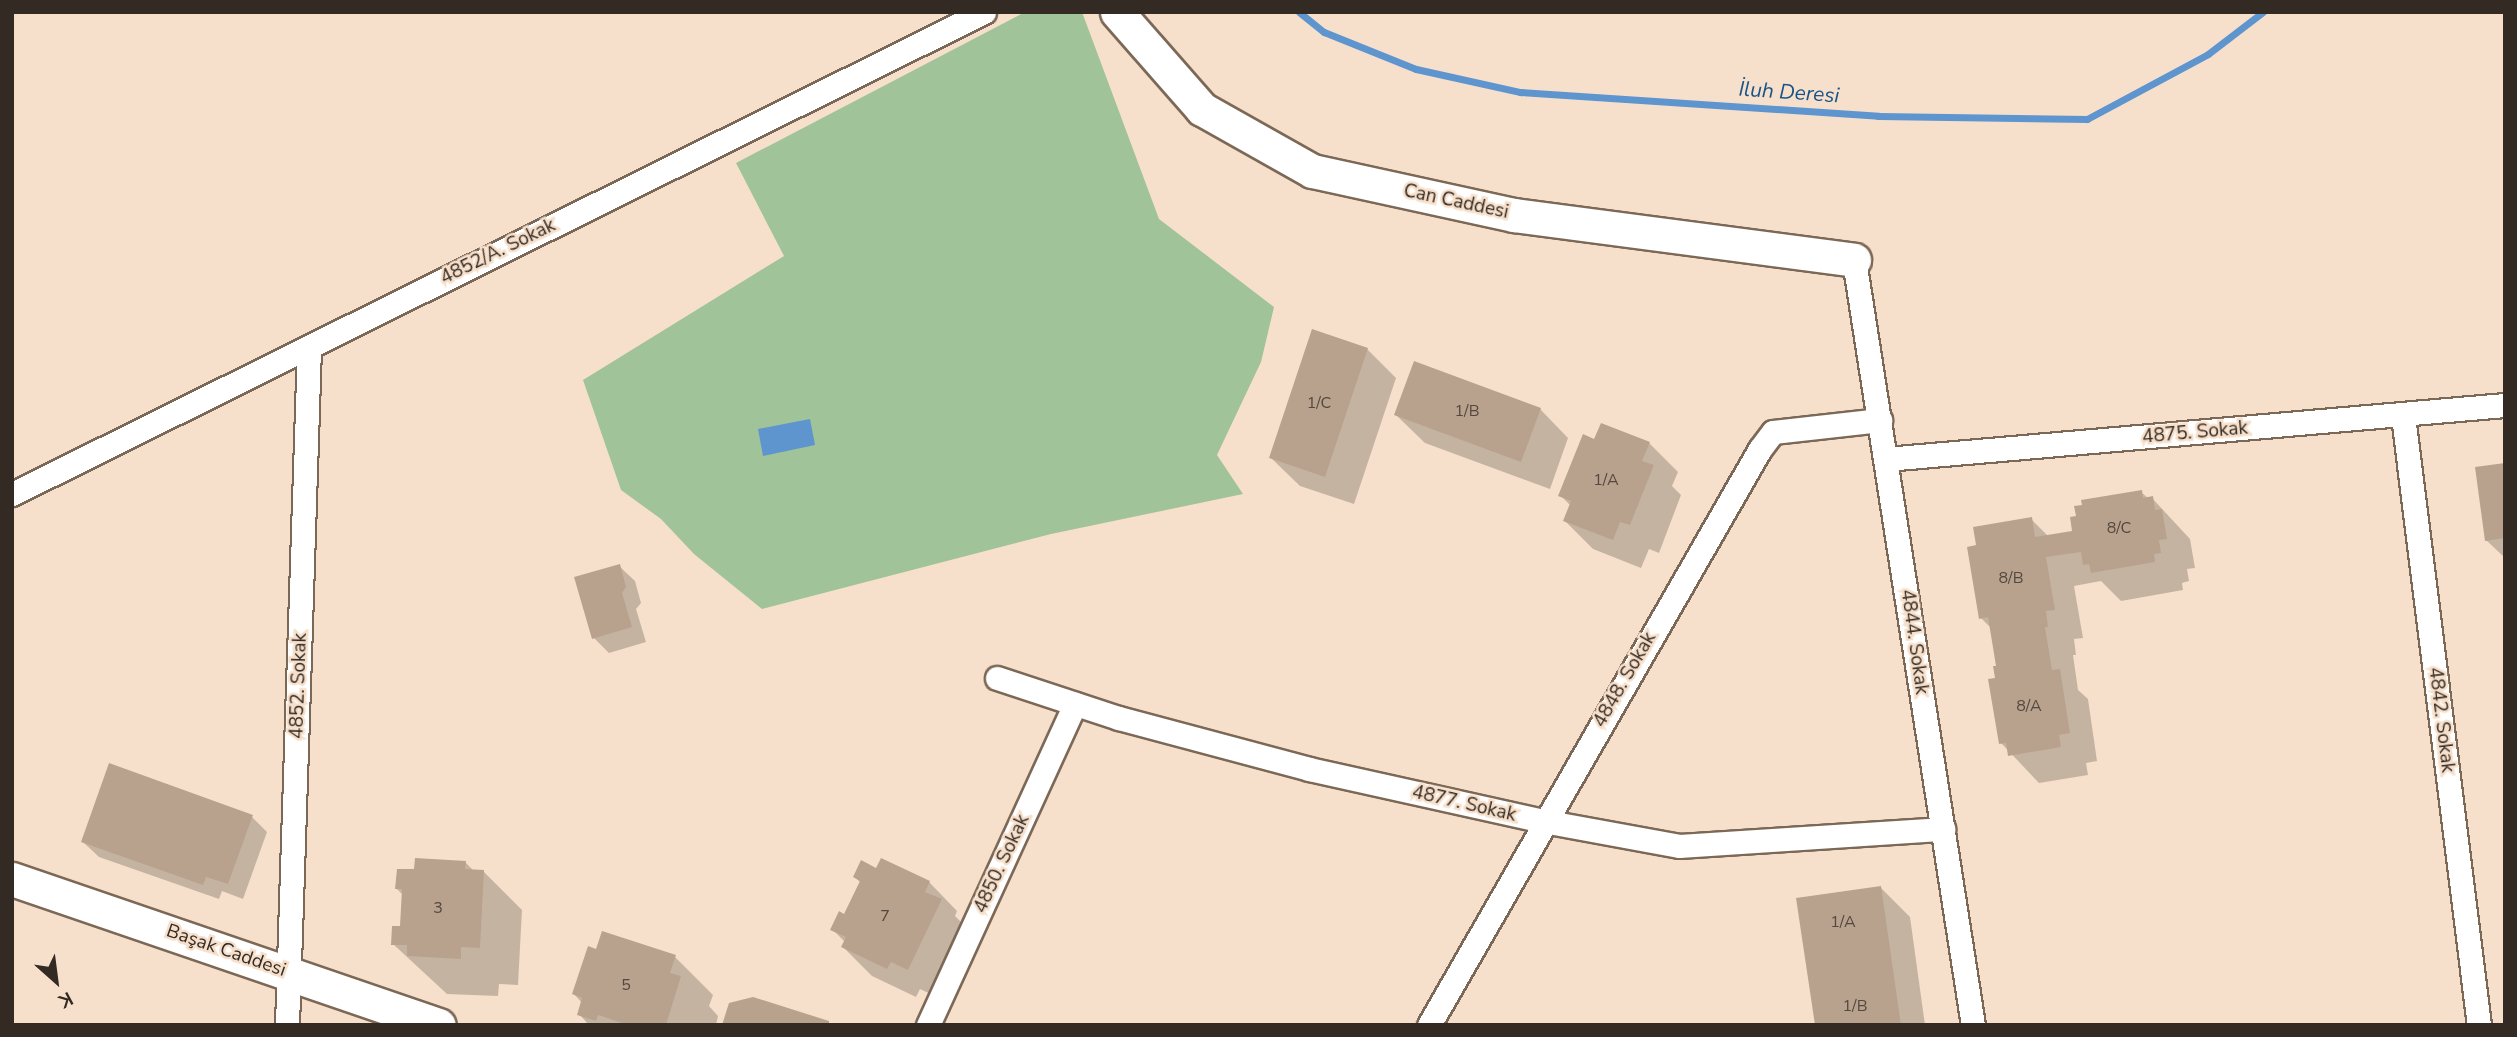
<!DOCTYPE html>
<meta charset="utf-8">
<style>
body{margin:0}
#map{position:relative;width:2517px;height:1037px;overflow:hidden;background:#f7e0cb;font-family:"Nunito Sans",sans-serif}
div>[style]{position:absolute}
.green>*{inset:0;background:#a0c39a}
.water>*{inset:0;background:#5e95ce}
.shadow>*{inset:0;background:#0003}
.stream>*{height:7px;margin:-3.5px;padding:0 3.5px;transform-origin:3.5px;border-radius:3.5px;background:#5e95ce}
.building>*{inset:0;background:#b8a28e}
.roads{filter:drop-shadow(2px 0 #7c6856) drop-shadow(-2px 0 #7c6856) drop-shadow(0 2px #7c6856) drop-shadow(0 -2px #7c6856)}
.street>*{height:23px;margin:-11.5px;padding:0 11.5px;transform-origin:11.5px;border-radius:11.5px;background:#fff}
.secondary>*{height:33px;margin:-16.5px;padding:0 16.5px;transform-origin:16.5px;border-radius:16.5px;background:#fff}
span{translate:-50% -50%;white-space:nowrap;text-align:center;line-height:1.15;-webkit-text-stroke:5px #f7e0cb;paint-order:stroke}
.number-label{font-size:16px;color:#54483e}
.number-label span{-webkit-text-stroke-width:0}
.street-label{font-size:19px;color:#332a23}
.water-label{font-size:21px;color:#185389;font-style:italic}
.frame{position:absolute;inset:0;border:14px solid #332a23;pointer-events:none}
.north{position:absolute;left:21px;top:946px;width:70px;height:70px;-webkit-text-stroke:5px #f7e0cb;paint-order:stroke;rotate:152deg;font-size:19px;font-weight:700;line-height:28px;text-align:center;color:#332a23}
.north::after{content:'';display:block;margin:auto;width:24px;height:32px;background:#332a23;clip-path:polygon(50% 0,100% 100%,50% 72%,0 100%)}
</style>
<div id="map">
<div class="green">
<i style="clip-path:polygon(1025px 12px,1082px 12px,1159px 219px,1274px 307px,1261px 362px,1217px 455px,1243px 494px,1051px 534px,762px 609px,694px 554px,661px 519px,621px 490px,583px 380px,784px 256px,736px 163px)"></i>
</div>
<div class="water">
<i style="clip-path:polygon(810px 419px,815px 445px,763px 456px,758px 429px)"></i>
</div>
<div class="shadow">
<i style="clip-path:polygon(1367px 349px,1396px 378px,1354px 504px,1300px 486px,1271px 458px)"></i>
<i style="clip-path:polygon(1540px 409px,1568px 438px,1550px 489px,1425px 443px,1396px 415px)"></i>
<i style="clip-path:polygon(1595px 441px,1649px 443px,1678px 472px,1672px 486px,1681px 495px,1659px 553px,1649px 549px,1641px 568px,1593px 549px,1565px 521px,1571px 506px,1560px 495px)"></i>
<i style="clip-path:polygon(2505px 465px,2505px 558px,2486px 540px)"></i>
<i style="clip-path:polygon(2141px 492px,2149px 499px,2152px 498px,2190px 539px,2195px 568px,2187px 569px,2189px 581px,2182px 583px,2183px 590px,2121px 601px,2101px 581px,2074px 586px,2083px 638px,2074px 639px,2076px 655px,2073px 655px,2078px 690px,2088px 699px,2097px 761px,2086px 763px,2088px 775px,2039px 783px,2001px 743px,1998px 667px,1992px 629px,1981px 618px,2031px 519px,2049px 537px,2074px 532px)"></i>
<i style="clip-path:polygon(619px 566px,635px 581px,641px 603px,636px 609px,646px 642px,609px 653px,594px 638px)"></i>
<i style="clip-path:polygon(252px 817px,267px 832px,243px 899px,222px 891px,219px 899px,99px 857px,83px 842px)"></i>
<i style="clip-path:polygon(465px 862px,474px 871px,484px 872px,522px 910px,518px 985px,499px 984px,498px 996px,447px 994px,393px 944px,402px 928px,403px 895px,397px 889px,416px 871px)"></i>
<i style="clip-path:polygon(877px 870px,929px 882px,957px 911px,955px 916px,969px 930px,937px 997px,920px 989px,916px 997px,872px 976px,843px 947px,845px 942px,832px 929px,845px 916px,861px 883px,855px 877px)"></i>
<i style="clip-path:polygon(1881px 888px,1910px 917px,1925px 1025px,1816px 1025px)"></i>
<i style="clip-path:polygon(675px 957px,713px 995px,709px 1006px,718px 1016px,716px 1025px,589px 1025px,579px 1014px,582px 1003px,574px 994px)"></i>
</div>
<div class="stream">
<i style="left:1299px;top:12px;width:32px;rotate:39deg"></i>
<i style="left:1324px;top:32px;width:99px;rotate:21.9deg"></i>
<i style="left:1416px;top:69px;width:107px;rotate:12.5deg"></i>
<i style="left:1520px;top:92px;width:359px;rotate:3.8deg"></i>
<i style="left:1878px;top:116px;width:209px;rotate:0.8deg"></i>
<i style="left:2087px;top:119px;width:137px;rotate:-28.2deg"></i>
<i style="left:2208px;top:54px;width:69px;rotate:-37.4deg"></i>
</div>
<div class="building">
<i style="clip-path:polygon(1312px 329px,1368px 348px,1325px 477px,1269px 458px)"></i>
<i style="clip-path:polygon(1414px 361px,1541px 408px,1521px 462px,1394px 415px)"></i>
<i style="clip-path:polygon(1601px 423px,1650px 442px,1642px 461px,1654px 465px,1630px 525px,1620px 522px,1613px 540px,1563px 521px,1571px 501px,1558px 496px,1583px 434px,1594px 439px)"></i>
<i style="clip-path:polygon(2505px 463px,2505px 538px,2485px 541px,2475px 467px)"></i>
<i style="clip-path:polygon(2142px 490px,2143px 498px,2153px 496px,2155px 510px,2162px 509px,2167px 539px,2159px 540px,2161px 553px,2154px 554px,2155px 562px,2091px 573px,2089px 564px,2083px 565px,2081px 552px,2046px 557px,2055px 610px,2046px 611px,2048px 627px,2045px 627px,2052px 670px,2060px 669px,2070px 733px,2059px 735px,2061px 747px,2008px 756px,2006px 743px,1999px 744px,1988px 679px,1995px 678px,1993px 666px,1996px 666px,1988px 617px,1979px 619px,1967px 547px,1976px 545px,1973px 527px,2032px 517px,2035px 537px,2072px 531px,2070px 517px,2076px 516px,2074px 506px,2082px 505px,2081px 500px)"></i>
<i style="clip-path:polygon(620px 564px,626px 587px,622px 593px,632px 627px,592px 639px,574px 577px)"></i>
<i style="clip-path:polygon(109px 763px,253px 815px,228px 884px,206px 877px,203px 885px,81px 842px)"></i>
<i style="clip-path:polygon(415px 858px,466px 861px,465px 869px,484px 870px,480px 948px,461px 947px,461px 959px,407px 956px,407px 945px,391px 945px,392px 926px,400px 926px,402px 889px,395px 889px,397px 869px,414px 869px)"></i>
<i style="clip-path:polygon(881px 858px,930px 881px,925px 892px,942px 899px,908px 970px,891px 962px,887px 969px,841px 947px,846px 937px,830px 930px,839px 911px,844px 914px,860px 881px,853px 877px,861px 860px,876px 868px)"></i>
<i style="clip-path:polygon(1881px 886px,1901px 1025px,1815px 1025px,1796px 898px)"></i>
<i style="clip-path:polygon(602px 931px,676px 955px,670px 973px,681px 976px,666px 1025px,628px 1025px,598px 1015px,596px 1021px,577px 1015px,582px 998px,572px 994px,588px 946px,596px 949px)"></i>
<i style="clip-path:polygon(753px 997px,829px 1021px,829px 1025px,722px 1025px,729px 1003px)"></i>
</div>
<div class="roads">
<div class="street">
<i style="left:1854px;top:260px;width:774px;rotate:81.16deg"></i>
<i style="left:2403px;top:416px;width:614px;rotate:82.89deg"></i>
<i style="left:1886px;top:459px;width:621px;rotate:-4.99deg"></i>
<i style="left:12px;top:494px;width:1085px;rotate:-26.38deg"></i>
<i style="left:997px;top:678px;width:128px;rotate:18.2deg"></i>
<i style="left:1119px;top:718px;width:197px;rotate:15deg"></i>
<i style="left:1309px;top:769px;width:240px;rotate:12.5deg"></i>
<i style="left:1543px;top:821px;width:138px;rotate:10.4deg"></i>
<i style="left:1679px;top:846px;width:265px;rotate:-3.7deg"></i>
<i style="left:287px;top:1025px;width:678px;rotate:-88.14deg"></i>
<i style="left:928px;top:1025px;width:353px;rotate:-65.4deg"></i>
<i style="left:1429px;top:1025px;width:664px;rotate:-60.12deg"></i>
<i style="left:1760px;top:449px;width:21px;rotate:-53deg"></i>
<i style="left:1773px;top:432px;width:108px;rotate:-6.4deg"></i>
</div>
<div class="secondary">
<i style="left:1117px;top:12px;width:129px;rotate:48.8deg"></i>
<i style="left:1202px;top:109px;width:126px;rotate:29.4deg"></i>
<i style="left:1312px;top:171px;width:207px;rotate:12.3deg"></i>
<i style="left:1514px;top:215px;width:343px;rotate:7.5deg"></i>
<i style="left:12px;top:879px;width:451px;rotate:18.9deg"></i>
</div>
</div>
<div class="number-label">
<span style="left:1319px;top:403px">1/C</span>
<span style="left:1467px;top:411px">1/B</span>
<span style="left:1606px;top:480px">1/A</span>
<span style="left:2119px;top:528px">8/C</span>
<span style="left:2011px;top:578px">8/B</span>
<span style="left:2029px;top:706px">8/A</span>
<span style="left:438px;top:908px">3</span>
<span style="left:885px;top:916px">7</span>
<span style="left:1843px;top:922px">1/A</span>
<span style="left:626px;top:985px">5</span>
<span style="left:1855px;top:1006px">1/B</span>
</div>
<div class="street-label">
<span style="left:1456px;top:202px;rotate:12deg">Can Caddesi</span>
<span style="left:498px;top:252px;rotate:-26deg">4852/A. Sokak</span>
<span style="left:2195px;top:433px;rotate:-5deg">4875. Sokak</span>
<span style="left:1914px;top:642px;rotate:82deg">4844. Sokak</span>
<span style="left:1625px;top:680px;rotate:-60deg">4848. Sokak</span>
<span style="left:299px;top:686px;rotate:-88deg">4852. Sokak</span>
<span style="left:2441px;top:720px;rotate:83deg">4842. Sokak</span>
<span style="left:1464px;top:804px;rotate:13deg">4877. Sokak</span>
<span style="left:1002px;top:864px;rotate:-65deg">4850. Sokak</span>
<span style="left:226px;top:951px;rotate:19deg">Başak Caddesi</span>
</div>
<div class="water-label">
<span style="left:1789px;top:92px;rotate:4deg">İluh Deresi</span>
</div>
<div class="frame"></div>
<div class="north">K</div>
</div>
